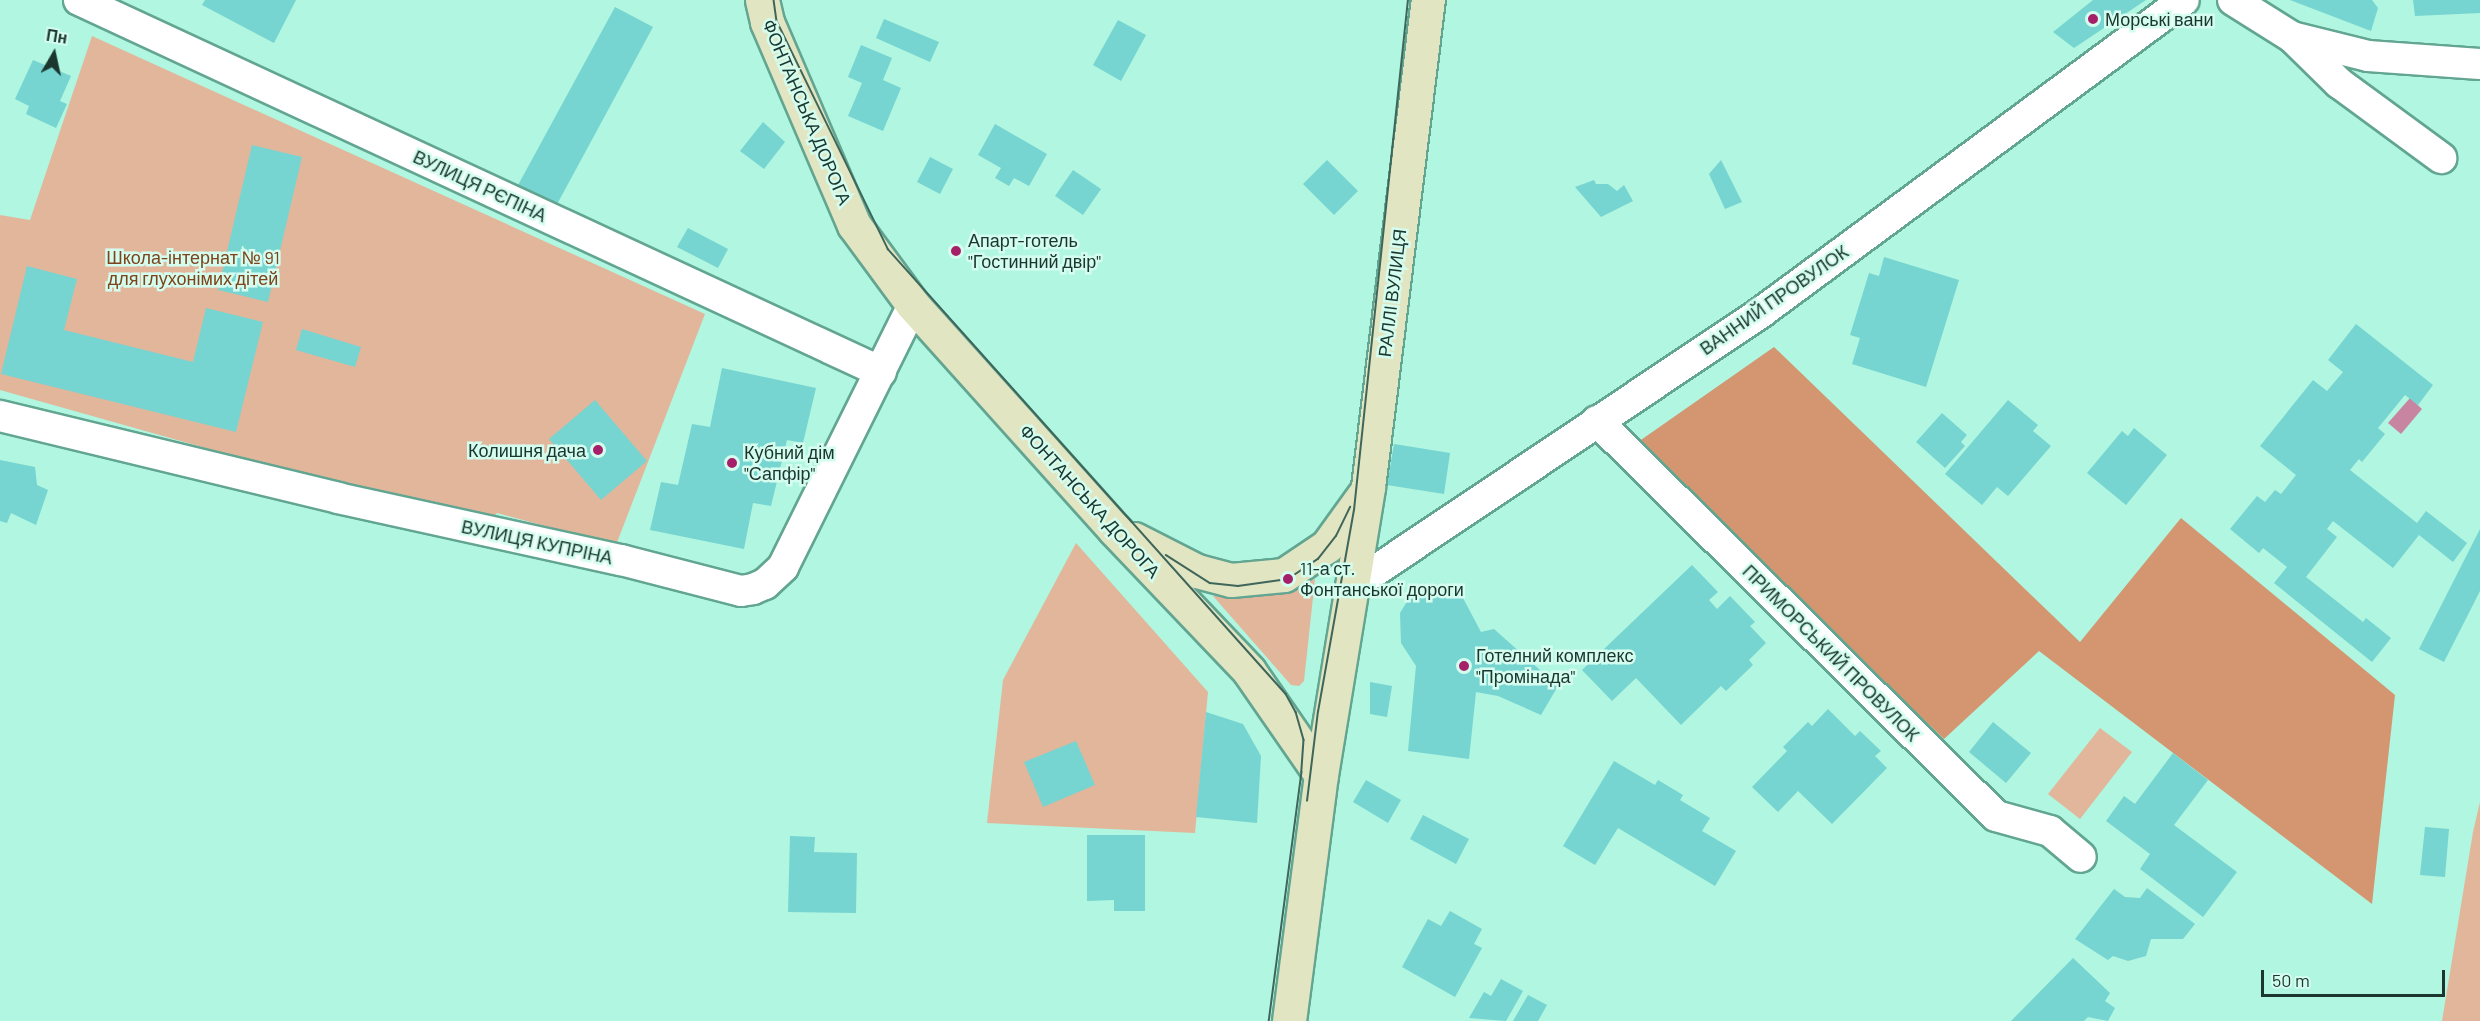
<!DOCTYPE html>
<meta charset="utf-8">
<style>
body{margin:0}
#map{position:relative;width:2480px;height:1021px;overflow:hidden;background:#b0f6e0;font-family:Barlow,sans-serif}
div>[style]{position:absolute}
.green>*{inset:0;background:#e2b69b}
.forest>*{inset:0;background:#d39670}
.water>*{inset:0;background:#c885a1}
.building>*{inset:0;background:#76d4d1}
.roads{filter:drop-shadow(2px 0 #62a591) drop-shadow(-2px 0 #62a591) drop-shadow(0 2px #62a591) drop-shadow(0 -2px #62a591)}
.minor>*{height:30px;margin:-15px;padding:0 15px;transform-origin:15px;border-radius:15px;background:#fff}
.secondary>*{height:33px;margin:-16.5px;padding:0 16.5px;transform-origin:16.5px;border-radius:16.5px;background:#e2e5c2}
.tram>*{height:1.5px;margin:-0.75px;padding:0 0.75px;transform-origin:0.75px;border-radius:0.75px;background:#3f665a}
.dots>*{width:16px;height:16px;translate:-50% -50%;box-sizing:border-box;border:3px solid #d4fdef;border-radius:50%}
span{translate:-50% -50%;white-space:nowrap;text-align:center;line-height:1.15;-webkit-text-stroke:5px #d4fdef;paint-order:stroke}
.poi-label{font-size:18px;color:#1a362e}
.left{translate:0 -50%;text-align:left}
.right{translate:-100% -50%;text-align:right}
.street-label{font-size:18px;color:#1a362e}
.park-label{font-size:18px;color:#7d431a}
.north{position:absolute;left:24px;top:24px;width:60px;height:60px;-webkit-text-stroke:4px #d4fdef;paint-order:stroke;rotate:9deg;font-size:16px;font-weight:700;line-height:24px;text-align:center;color:#1a362e}
.north::after{content:'';display:block;margin:auto;width:21px;height:27px;background:#1a362e;clip-path:polygon(50% 0,100% 100%,50% 72%,0 100%)}
.scale{position:absolute;left:2261px;top:970px;width:184px;height:27px;box-sizing:border-box;border:3px solid #1a362e;border-top:0;padding-left:8px;font-size:18px;line-height:21px;white-space:nowrap;color:#1a362e;-webkit-text-stroke:4px #d4fdef;paint-order:stroke}
</style>
<div id="map">
<div class="green">
<i style="clip-path:polygon(92px 36px,705px 314px,616px 545px,497px 513px,486px 527px,0 390px,0 215px,30px 220px)"></i>
<i style="clip-path:polygon(1076px 543px,1208px 692px,1195px 833px,987px 823px,1003px 680px)"></i>
<i style="clip-path:polygon(1315px 579px,1304px 681px,1299px 686px,1291px 685px,1213px 596px,1268px 595px)"></i>
<i style="clip-path:polygon(2100px 728px,2132px 752px,2080px 819px,2048px 794px)"></i>
<i style="clip-path:polygon(2480px 802px,2480px 1021px,2442px 1021px,2473px 832px)"></i>
</div>
<div class="forest">
<i style="clip-path:polygon(1774px 347px,2080px 642px,2181px 518px,2395px 695px,2372px 904px,2039px 651px,1944px 739px,1638px 442px)"></i>
</div>
<div class="water">
<i style="clip-path:polygon(2410px 398px,2422px 409px,2401px 434px,2388px 423px)"></i>
</div>
<div class="building">
<i style="clip-path:polygon(205px 0,296px 0,274px 43px,202px 5px)"></i>
<i style="clip-path:polygon(2093px 0,2146px 0,2074px 48px,2053px 32px)"></i>
<i style="clip-path:polygon(2290px 0,2372px 0,2378px 8px,2371px 31px)"></i>
<i style="clip-path:polygon(2413px 0,2480px 0,2480px 13px,2415px 16px)"></i>
<i style="clip-path:polygon(615px 7px,653px 27px,555px 208px,517px 187px)"></i>
<i style="clip-path:polygon(884px 19px,939px 42px,930px 62px,876px 38px)"></i>
<i style="clip-path:polygon(1118px 20px,1146px 35px,1121px 81px,1093px 65px)"></i>
<i style="clip-path:polygon(861px 45px,892px 58px,883px 80px,901px 88px,883px 131px,848px 116px,862px 83px,848px 77px)"></i>
<i style="clip-path:polygon(33px 60px,71px 76px,60px 101px,67px 104px,56px 128px,26px 114px,29px 106px,15px 99px)"></i>
<i style="clip-path:polygon(763px 122px,785px 142px,764px 169px,740px 151px)"></i>
<i style="clip-path:polygon(995px 124px,1047px 154px,1029px 186px,1014px 178px,1009px 186px,995px 178px,1001px 168px,978px 155px)"></i>
<i style="clip-path:polygon(252px 145px,302px 157px,268px 302px,218px 290px)"></i>
<i style="clip-path:polygon(930px 157px,953px 169px,940px 194px,917px 182px)"></i>
<i style="clip-path:polygon(1327px 160px,1358px 191px,1334px 215px,1303px 184px)"></i>
<i style="clip-path:polygon(1721px 160px,1742px 202px,1725px 209px,1709px 174px)"></i>
<i style="clip-path:polygon(1073px 170px,1101px 189px,1083px 215px,1055px 196px)"></i>
<i style="clip-path:polygon(1594px 180px,1596px 184px,1608px 184px,1617px 191px,1624px 185px,1633px 201px,1601px 217px,1575px 187px)"></i>
<i style="clip-path:polygon(688px 228px,728px 249px,718px 268px,677px 247px)"></i>
<i style="clip-path:polygon(1884px 257px,1959px 280px,1926px 387px,1852px 364px,1860px 338px,1850px 335px,1869px 273px,1879px 276px)"></i>
<i style="clip-path:polygon(27px 266px,77px 279px,64px 330px,193px 362px,206px 308px,263px 322px,236px 432px,1px 374px)"></i>
<i style="clip-path:polygon(2356px 324px,2433px 385px,2418px 405px,2405px 395px,2378px 428px,2385px 434px,2362px 462px,2359px 459px,2350px 470px,2417px 523px,2426px 511px,2467px 543px,2453px 562px,2419px 535px,2393px 568px,2333px 521px,2327px 529px,2337px 537px,2306px 577px,2363px 622px,2366px 618px,2391px 638px,2372px 662px,2274px 583px,2287px 567px,2263px 548px,2259px 553px,2230px 529px,2257px 496px,2265px 502px,2275px 490px,2281px 494px,2296px 475px,2260px 446px,2313px 380px,2327px 391px,2343px 372px,2328px 360px)"></i>
<i style="clip-path:polygon(302px 329px,361px 347px,355px 367px,296px 350px)"></i>
<i style="clip-path:polygon(722px 368px,816px 388px,803px 443px,787px 440px,771px 506px,753px 503px,744px 549px,650px 530px,661px 482px,678px 485px,692px 424px,710px 427px)"></i>
<i style="clip-path:polygon(595px 400px,647px 461px,601px 500px,549px 439px)"></i>
<i style="clip-path:polygon(2008px 400px,2038px 425px,2033px 431px,2051px 446px,2008px 496px,1997px 487px,1982px 505px,1945px 474px)"></i>
<i style="clip-path:polygon(1942px 413px,1967px 435px,1961px 442px,1965px 446px,1945px 468px,1916px 442px)"></i>
<i style="clip-path:polygon(2134px 428px,2167px 455px,2126px 505px,2087px 473px,2122px 431px,2128px 436px)"></i>
<i style="clip-path:polygon(1394px 444px,1450px 453px,1444px 494px,1387px 485px)"></i>
<i style="clip-path:polygon(0 460px,35px 467px,37px 485px,48px 490px,36px 525px,11px 513px,7px 523px,0 521px)"></i>
<i style="clip-path:polygon(2480px 529px,2480px 591px,2444px 662px,2419px 649px)"></i>
<i style="clip-path:polygon(1692px 565px,1718px 592px,1709px 600px,1717px 609px,1730px 596px,1755px 622px,1750px 626px,1766px 643px,1749px 660px,1753px 665px,1726px 691px,1721px 686px,1681px 725px,1636px 678px,1612px 701px,1582px 670px)"></i>
<i style="clip-path:polygon(1435px 588px,1463px 598px,1481px 632px,1494px 629px,1558px 686px,1541px 715px,1498px 696px,1476px 692px,1469px 759px,1408px 751px,1416px 666px,1401px 643px,1400px 613px,1408px 600px)"></i>
<i style="clip-path:polygon(1370px 682px,1392px 686px,1387px 717px,1370px 714px)"></i>
<i style="clip-path:polygon(1828px 709px,1855px 736px,1860px 731px,1881px 751px,1875px 756px,1887px 768px,1832px 824px,1798px 791px,1778px 812px,1752px 787px,1787px 751px,1783px 747px,1808px 722px,1812px 726px)"></i>
<i style="clip-path:polygon(1206px 712px,1243px 724px,1261px 756px,1257px 823px,1196px 817px)"></i>
<i style="clip-path:polygon(1993px 722px,2031px 753px,2006px 783px,1969px 752px)"></i>
<i style="clip-path:polygon(1076px 741px,1095px 785px,1043px 807px,1024px 762px)"></i>
<i style="clip-path:polygon(2173px 753px,2208px 780px,2174px 825px,2237px 872px,2203px 917px,2140px 869px,2150px 854px,2106px 821px,2124px 796px,2135px 804px)"></i>
<i style="clip-path:polygon(1614px 761px,1655px 785px,1658px 780px,1683px 795px,1680px 800px,1710px 818px,1702px 831px,1736px 851px,1715px 886px,1618px 828px,1595px 865px,1563px 846px)"></i>
<i style="clip-path:polygon(1366px 780px,1401px 800px,1388px 823px,1353px 802px)"></i>
<i style="clip-path:polygon(1423px 815px,1469px 839px,1456px 864px,1410px 839px)"></i>
<i style="clip-path:polygon(2425px 827px,2449px 829px,2445px 877px,2420px 875px)"></i>
<i style="clip-path:polygon(1087px 835px,1145px 835px,1145px 911px,1114px 911px,1114px 900px,1087px 901px)"></i>
<i style="clip-path:polygon(790px 836px,815px 837px,814px 852px,857px 853px,856px 913px,788px 912px)"></i>
<i style="clip-path:polygon(2147px 888px,2195px 924px,2183px 939px,2151px 939px,2146px 956px,2128px 961px,2113px 956px,2108px 960px,2075px 939px,2114px 889px,2125px 897px,2140px 898px)"></i>
<i style="clip-path:polygon(1450px 911px,1482px 929px,1474px 944px,1482px 948px,1455px 997px,1402px 967px,1428px 919px,1441px 926px)"></i>
<i style="clip-path:polygon(2073px 958px,2110px 993px,2105px 1001px,2115px 1008px,2108px 1021px,2088px 1017px,2084px 1021px,2011px 1021px)"></i>
<i style="clip-path:polygon(1501px 979px,1523px 991px,1506px 1021px,1469px 1018px,1484px 992px,1491px 996px)"></i>
<i style="clip-path:polygon(1528px 995px,1547px 1005px,1538px 1021px,1513px 1021px)"></i>
</div>
<div class="roads">
<div class="minor">
<i style="left:79px;top:0;width:884px;rotate:24.88deg"></i>
<i style="left:2233px;top:0;width:70px;rotate:32.1deg"></i>
<i style="left:2292px;top:37px;width:66px;rotate:44.4deg"></i>
<i style="left:2339px;top:83px;width:127px;rotate:36.3deg"></i>
<i style="left:2292px;top:37px;width:78px;rotate:14deg"></i>
<i style="left:2368px;top:56px;width:112px;rotate:4.1deg"></i>
<i style="left:0;top:416px;width:348px;rotate:13.6deg"></i>
<i style="left:338px;top:498px;width:290px;rotate:12.4deg"></i>
<i style="left:621px;top:560px;width:124px;rotate:14.5deg"></i>
<i style="left:741px;top:591px;width:12px;rotate:-9deg"></i>
<i style="left:753px;top:589px;width:13px;rotate:-23deg"></i>
<i style="left:765px;top:584px;width:25px;rotate:-43deg"></i>
<i style="left:783px;top:567px;width:292px;rotate:-63.6deg"></i>
<i style="left:1597px;top:421px;width:561px;rotate:44.71deg"></i>
<i style="left:1996px;top:816px;width:56px;rotate:15.5deg"></i>
<i style="left:2050px;top:831px;width:40px;rotate:40deg"></i>
<i style="left:1354px;top:585px;width:492px;rotate:-33.8deg"></i>
<i style="left:1763px;top:311px;width:523px;rotate:-36.45deg"></i>
</div>
<div class="secondary">
<i style="left:762px;top:0;width:23px;rotate:77deg"></i>
<i style="left:767px;top:22px;width:221px;rotate:66.8deg"></i>
<i style="left:854px;top:225px;width:99px;rotate:53.6deg"></i>
<i style="left:913px;top:305px;width:301px;rotate:48.1deg"></i>
<i style="left:1114px;top:529px;width:196px;rotate:46.4deg"></i>
<i style="left:1249px;top:671px;width:126px;rotate:55.3deg"></i>
<i style="left:1134px;top:539px;width:71px;rotate:26.9deg"></i>
<i style="left:1197px;top:571px;width:35px;rotate:15deg"></i>
<i style="left:1231px;top:580px;width:53px;rotate:-5.4deg"></i>
<i style="left:1284px;top:575px;width:52px;rotate:-34deg"></i>
<i style="left:1327px;top:546px;width:62px;rotate:-54.2deg"></i>
<i style="left:1289px;top:1021px;width:248px;rotate:-82.6deg"></i>
<i style="left:1321px;top:775px;width:292px;rotate:-80.7deg"></i>
<i style="left:1368px;top:487px;width:491px;rotate:-83deg"></i>
</div>
</div>
<div class="tram">
<i style="left:774px;top:0;width:21px;rotate:82deg"></i>
<i style="left:777px;top:21px;width:254px;rotate:64deg"></i>
<i style="left:888px;top:249px;width:597px;rotate:48.19deg"></i>
<i style="left:1286px;top:694px;width:21px;rotate:61deg"></i>
<i style="left:1296px;top:712px;width:29px;rotate:74deg"></i>
<i style="left:1304px;top:740px;width:32px;rotate:94deg"></i>
<i style="left:1302px;top:772px;width:251px;rotate:97.5deg"></i>
<i style="left:1166px;top:555px;width:52px;rotate:32.5deg"></i>
<i style="left:1210px;top:583px;width:28px;rotate:6deg"></i>
<i style="left:1238px;top:586px;width:50px;rotate:-8deg"></i>
<i style="left:1288px;top:579px;width:36px;rotate:-34deg"></i>
<i style="left:1318px;top:559px;width:29px;rotate:-52deg"></i>
<i style="left:1336px;top:536px;width:32px;rotate:-64deg"></i>
<i style="left:1307px;top:801px;width:90px;rotate:-83deg"></i>
<i style="left:1318px;top:712px;width:205px;rotate:-79.9deg"></i>
<i style="left:1354px;top:510px;width:513px;rotate:-83.96deg"></i>
</div>
<div class="dots">
<i style="left:2093px;top:19px;background:#a62069"></i>
<i style="left:956px;top:251px;background:#a62069"></i>
<i style="left:598px;top:450px;background:#a62069"></i>
<i style="left:732px;top:463px;background:#a62069"></i>
<i style="left:1288px;top:579px;background:#a62069"></i>
<i style="left:1464px;top:666px;background:#a62069"></i>
</div>
<div class="poi-label">
<span class="left" style="left:2105px;top:19px">Морські вани</span>
<span class="left" style="left:968px;top:251px">Апарт-готель<br>"Гостинний двір"</span>
<span class="right" style="left:586px;top:450px">Колишня дача</span>
<span class="left" style="left:744px;top:463px">Кубний дім<br>"Сапфір"</span>
<span class="left" style="left:1300px;top:579px">11-а ст.<br>Фонтанської дороги</span>
<span class="left" style="left:1476px;top:666px">Готелний комплекс<br>"Промінада"</span>
</div>
<div class="street-label">
<span style="left:807px;top:112px;rotate:67deg">ФОНТАНСЬКА ДОРОГА</span>
<span style="left:480px;top:186px;rotate:25deg">ВУЛИЦЯ РЄПІНА</span>
<span style="left:1392px;top:293px;rotate:-83deg">РАЛЛІ ВУЛИЦЯ</span>
<span style="left:1774px;top:300px;rotate:-35deg">ВАННИЙ ПРОВУЛОК</span>
<span style="left:1090px;top:501px;rotate:48deg">ФОНТАНСЬКА ДОРОГА</span>
<span style="left:537px;top:542px;rotate:12deg">ВУЛИЦЯ КУПРІНА</span>
<span style="left:1831px;top:653px;rotate:45deg">ПРИМОРСЬКИЙ ПРОВУЛОК</span>
</div>
<div class="park-label">
<span style="left:193px;top:268px">Школа-інтернат № 91<br>для глухонімих дітей</span>
</div>
<div class="north">Пн</div>
<div class="scale">50 m</div>
</div>
